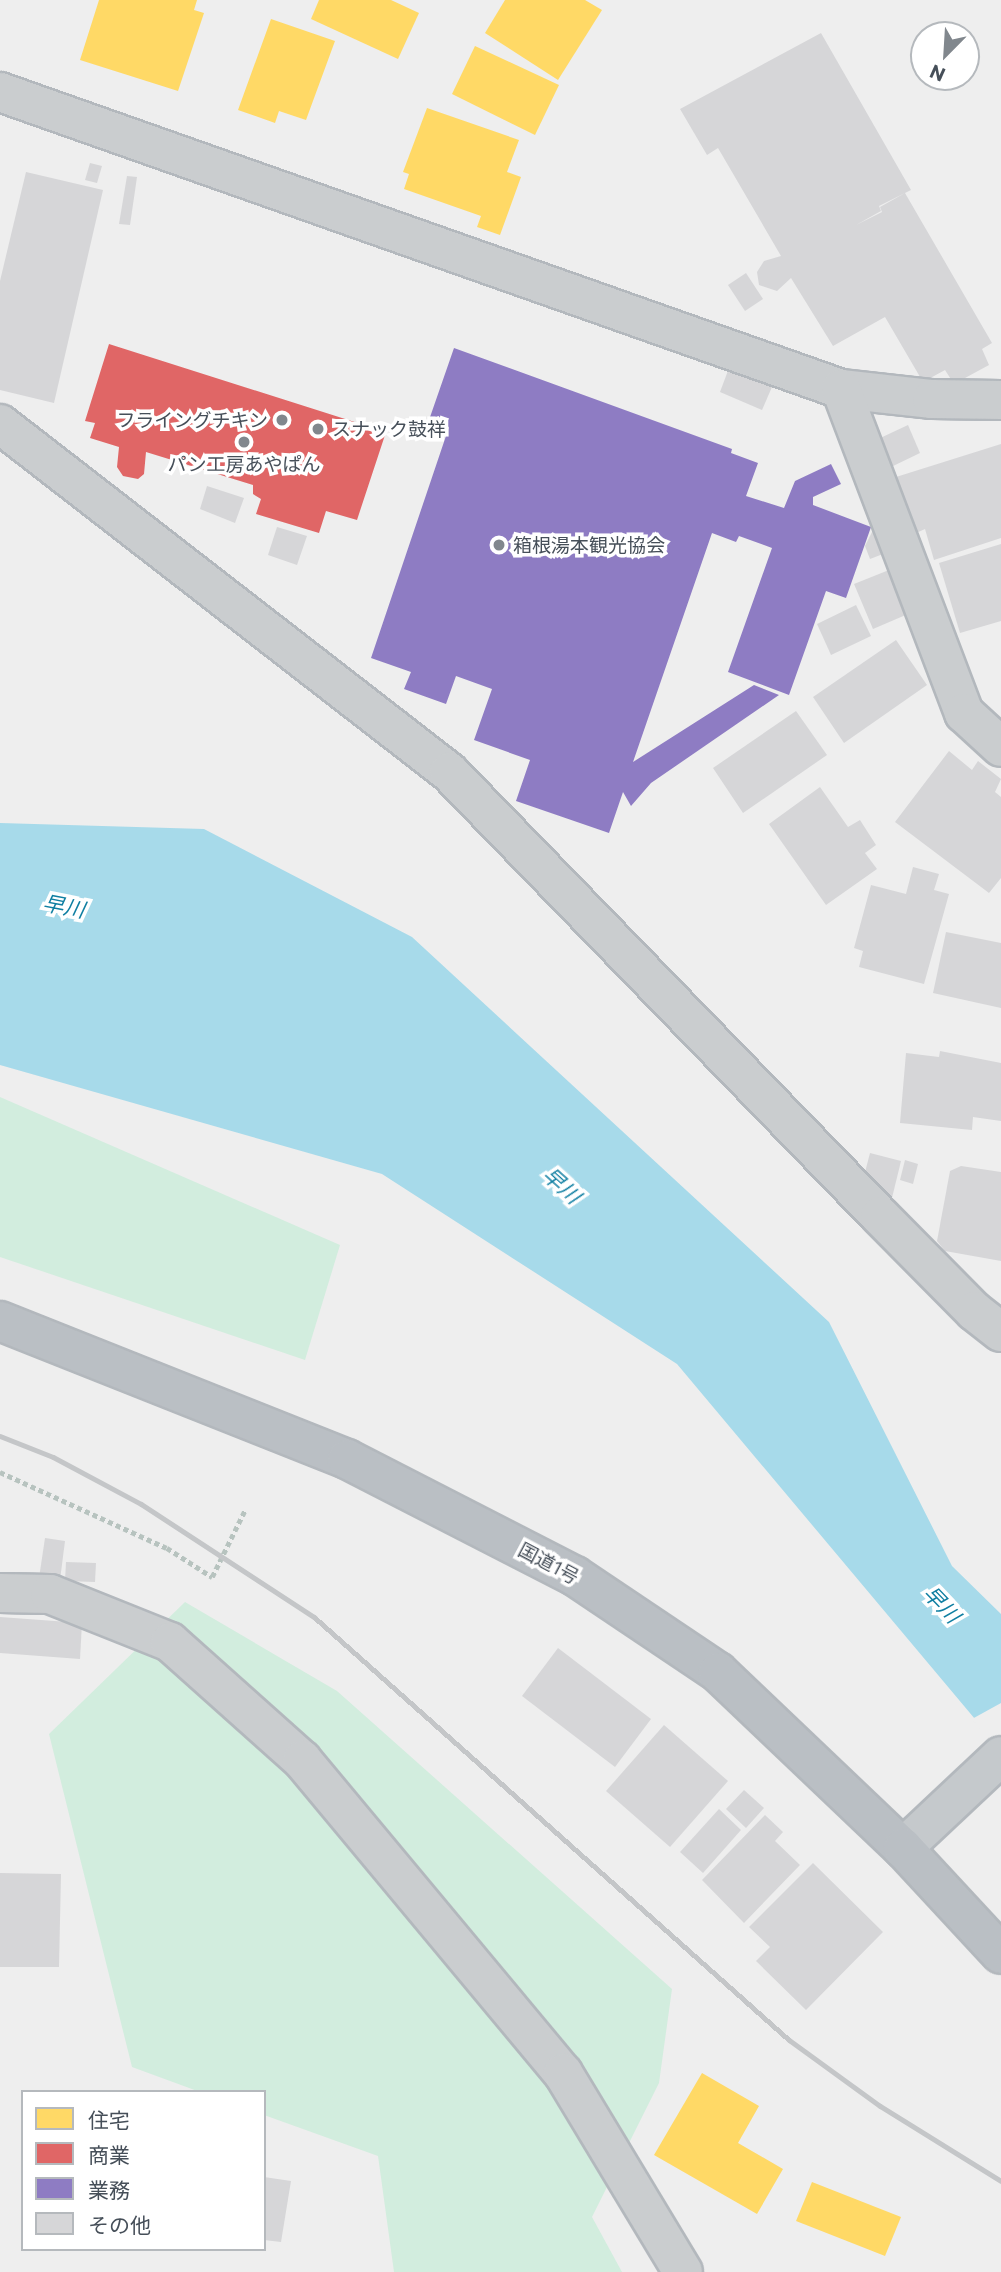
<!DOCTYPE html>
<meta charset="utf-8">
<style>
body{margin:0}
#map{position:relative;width:1001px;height:2272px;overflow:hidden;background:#eee;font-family:Commissioner,"Noto Sans JP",sans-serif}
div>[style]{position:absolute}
.green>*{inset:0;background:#d2edde}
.water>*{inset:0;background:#a7daea}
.pier>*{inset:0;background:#eee}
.homes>*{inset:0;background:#ffd966}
.shops>*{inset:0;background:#e06666}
.offices>*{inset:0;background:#8e7cc3}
.building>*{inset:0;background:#d6d6d8}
.path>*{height:4.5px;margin-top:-2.25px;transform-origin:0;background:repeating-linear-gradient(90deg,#b7c3bf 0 5px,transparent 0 8.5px)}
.roads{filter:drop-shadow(2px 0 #b3b8bd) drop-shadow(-2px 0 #b3b8bd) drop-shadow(0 2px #b3b8bd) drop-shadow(0 -2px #b3b8bd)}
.minor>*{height:38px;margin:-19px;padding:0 19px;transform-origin:19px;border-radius:19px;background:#cacdcf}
.major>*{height:38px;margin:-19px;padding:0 19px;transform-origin:19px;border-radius:19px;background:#c5c9cc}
.highway>*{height:38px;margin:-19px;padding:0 19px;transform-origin:19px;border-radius:19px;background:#babfc4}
.rail>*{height:5px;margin:-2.5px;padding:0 2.5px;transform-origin:2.5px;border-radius:2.5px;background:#c4c6c8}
.dots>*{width:19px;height:19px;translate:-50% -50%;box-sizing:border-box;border:4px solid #fff;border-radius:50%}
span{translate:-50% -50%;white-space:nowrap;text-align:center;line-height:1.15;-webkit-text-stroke:7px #fff;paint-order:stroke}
.poi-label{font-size:19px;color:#464f59}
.right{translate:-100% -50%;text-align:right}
.left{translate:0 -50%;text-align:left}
.street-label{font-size:19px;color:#464f59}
.water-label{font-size:21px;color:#107fa2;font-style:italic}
.legend{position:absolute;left:21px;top:2090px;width:245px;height:161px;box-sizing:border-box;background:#fff;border:2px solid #b5b9bd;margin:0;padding:9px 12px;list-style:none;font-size:21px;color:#464f59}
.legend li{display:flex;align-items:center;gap:14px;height:35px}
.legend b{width:35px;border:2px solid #b5b9bd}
.north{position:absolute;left:910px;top:21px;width:70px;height:70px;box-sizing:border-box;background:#fff;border:2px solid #b5b9bd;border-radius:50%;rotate:204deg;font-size:19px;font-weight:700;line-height:28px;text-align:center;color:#464f59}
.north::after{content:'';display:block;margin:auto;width:24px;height:32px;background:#81878d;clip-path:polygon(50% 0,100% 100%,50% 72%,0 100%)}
</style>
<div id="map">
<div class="green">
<i style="clip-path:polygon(0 1097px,340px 1245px,305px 1360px,0 1257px)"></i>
<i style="clip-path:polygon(185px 1602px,337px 1691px,672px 1989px,659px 2083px,592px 2217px,622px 2272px,394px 2272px,378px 2156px,264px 2115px,264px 2092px,200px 2092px,132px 2067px,49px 1734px)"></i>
</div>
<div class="water">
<i style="clip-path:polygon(0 823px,204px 829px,412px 937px,829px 1322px,952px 1566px,1001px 1614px,1001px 1750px,677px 1364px,382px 1174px,0 1065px)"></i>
</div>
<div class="pier">
<i style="clip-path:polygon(1001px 1703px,1001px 1753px,972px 1719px)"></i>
</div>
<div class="homes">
<i style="clip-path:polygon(99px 0,197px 0,194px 10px,204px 13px,178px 91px,80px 60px)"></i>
<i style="clip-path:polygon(319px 0,391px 0,419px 13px,398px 59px,311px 19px)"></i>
<i style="clip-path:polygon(505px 0,585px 0,602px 10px,558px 80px,485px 33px)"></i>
<i style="clip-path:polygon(271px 19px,335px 41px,306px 120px,279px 111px,275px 123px,238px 110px)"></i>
<i style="clip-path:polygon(475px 46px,559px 85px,535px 135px,452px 94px)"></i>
<i style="clip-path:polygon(427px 108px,519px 140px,507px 172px,521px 177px,500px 235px,477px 227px,481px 216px,404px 189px,409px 174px,403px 172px)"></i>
<i style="clip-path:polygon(702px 2073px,759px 2106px,738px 2143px,783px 2169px,757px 2214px,654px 2155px)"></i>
<i style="clip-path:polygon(812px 2182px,901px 2217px,885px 2256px,796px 2221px)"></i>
</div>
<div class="shops">
<i style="clip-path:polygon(109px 344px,386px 432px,357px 520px,326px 511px,319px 533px,256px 514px,261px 499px,253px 494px,253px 485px,146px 452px,144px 474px,138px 479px,123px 476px,117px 467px,119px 447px,90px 438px,95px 423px,85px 421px)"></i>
</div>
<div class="offices">
<i style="clip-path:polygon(454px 348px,732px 449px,731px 453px,758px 463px,746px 496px,784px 508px,795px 481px,831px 464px,841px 484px,813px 497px,813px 505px,871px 527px,846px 598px,826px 591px,789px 695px,728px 672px,772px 548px,739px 536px,736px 542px,712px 533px,633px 762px,754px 685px,779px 695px,651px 783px,631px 806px,623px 792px,609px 833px,516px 801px,530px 760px,474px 740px,492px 689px,456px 676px,446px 704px,404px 689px,411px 672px,371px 658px,449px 427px,429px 420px)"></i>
</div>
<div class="building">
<i style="clip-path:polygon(821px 33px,911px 190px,879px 206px,881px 211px,856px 225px,882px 212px,880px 207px,905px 193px,992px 343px,982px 349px,989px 365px,954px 384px,945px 370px,923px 382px,885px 317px,833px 346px,791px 278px,777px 291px,759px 285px,757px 272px,764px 261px,781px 256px,718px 148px,707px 155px,680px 109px)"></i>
<i style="clip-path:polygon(90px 163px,102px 166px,97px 183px,85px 180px)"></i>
<i style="clip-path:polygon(26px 172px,103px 190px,54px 403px,0 390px,0 281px)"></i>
<i style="clip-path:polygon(127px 176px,137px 177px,130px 225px,119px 224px)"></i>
<i style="clip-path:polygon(746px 273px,763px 299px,745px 311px,728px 285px)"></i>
<i style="clip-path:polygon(729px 368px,772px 387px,762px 410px,720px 392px)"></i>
<i style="clip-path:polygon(908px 425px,920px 453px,889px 468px,876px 440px)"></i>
<i style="clip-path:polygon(1001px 444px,1001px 538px,934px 560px,925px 529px,916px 533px,896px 477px)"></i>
<i style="clip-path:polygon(207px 486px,244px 498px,235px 523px,200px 509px)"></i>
<i style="clip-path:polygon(277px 527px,307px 536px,297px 565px,268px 555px)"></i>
<i style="clip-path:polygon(873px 530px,883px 554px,870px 559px,865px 546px)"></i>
<i style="clip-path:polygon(1001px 544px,1001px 621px,960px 633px,939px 563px)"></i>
<i style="clip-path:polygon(889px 570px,908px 614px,873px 629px,854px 584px)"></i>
<i style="clip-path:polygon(856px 605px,871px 636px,831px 655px,817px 624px)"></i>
<i style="clip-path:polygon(896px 640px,927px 685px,844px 743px,813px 697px)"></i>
<i style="clip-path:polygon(796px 711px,827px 755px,743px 813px,713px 768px)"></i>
<i style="clip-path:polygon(949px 751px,972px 770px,978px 761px,1001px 779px,995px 792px,1001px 797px,1001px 878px,989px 893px,895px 822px)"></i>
<i style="clip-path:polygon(820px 787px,848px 827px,860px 820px,876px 845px,865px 853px,877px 869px,826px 905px,769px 824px)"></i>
<i style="clip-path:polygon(913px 867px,939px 874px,934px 890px,949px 894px,924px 984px,859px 967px,863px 951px,854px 948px,871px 885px,906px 894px)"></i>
<i style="clip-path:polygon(946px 932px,1001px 943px,1001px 1008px,933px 993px)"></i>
<i style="clip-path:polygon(940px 1051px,1001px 1063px,1001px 1121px,973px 1117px,972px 1130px,900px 1123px,906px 1053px,939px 1057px)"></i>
<i style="clip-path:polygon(870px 1153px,901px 1161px,891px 1202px,863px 1180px)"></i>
<i style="clip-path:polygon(905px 1160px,918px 1164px,913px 1184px,900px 1180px)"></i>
<i style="clip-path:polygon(961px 1166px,1001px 1172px,1001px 1261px,945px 1251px,937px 1241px,950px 1171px)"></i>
<i style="clip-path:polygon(45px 1538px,65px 1541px,60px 1580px,39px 1578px)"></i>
<i style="clip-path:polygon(66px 1562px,96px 1563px,95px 1582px,65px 1581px)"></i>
<i style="clip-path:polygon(0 1617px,82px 1623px,80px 1659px,0 1653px)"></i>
<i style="clip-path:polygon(558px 1648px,651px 1719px,615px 1767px,522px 1696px)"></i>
<i style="clip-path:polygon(664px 1725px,728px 1781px,670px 1847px,606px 1791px)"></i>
<i style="clip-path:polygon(744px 1790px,764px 1808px,746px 1828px,726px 1809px)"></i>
<i style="clip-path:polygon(719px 1809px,741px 1830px,703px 1873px,680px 1852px)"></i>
<i style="clip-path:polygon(765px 1815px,783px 1832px,775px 1841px,800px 1865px,744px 1923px,702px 1880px)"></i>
<i style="clip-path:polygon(813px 1863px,883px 1932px,806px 2010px,756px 1961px,770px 1947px,749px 1927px)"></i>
<i style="clip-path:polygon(0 1873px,61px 1874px,59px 1967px,0 1967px)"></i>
<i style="clip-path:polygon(264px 2177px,291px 2181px,281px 2242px,264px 2240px)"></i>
</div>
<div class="path">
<i style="left:0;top:1472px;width:183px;rotate:24.5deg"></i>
<i style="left:167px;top:1548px;width:54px;rotate:32.8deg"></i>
<i style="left:212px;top:1577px;width:75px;rotate:-63.8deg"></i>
</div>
<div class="roads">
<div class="minor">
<i style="left:0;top:92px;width:892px;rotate:19.45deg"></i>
<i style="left:841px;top:389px;width:92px;rotate:6.3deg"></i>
<i style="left:932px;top:399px;width:69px;rotate:0.8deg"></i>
<i style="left:841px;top:389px;width:347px;rotate:69.2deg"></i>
<i style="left:964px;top:713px;width:50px;rotate:42.6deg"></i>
<i style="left:0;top:424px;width:568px;rotate:37.78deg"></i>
<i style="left:449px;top:772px;width:619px;rotate:45.85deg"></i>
<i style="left:880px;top:1216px;width:134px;rotate:45.3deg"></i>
<i style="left:974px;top:1311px;width:34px;rotate:38deg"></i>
<i style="left:0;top:1593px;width:50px;rotate:1.1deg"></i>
<i style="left:50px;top:1594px;width:129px;rotate:21.8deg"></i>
<i style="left:170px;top:1642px;width:177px;rotate:41.8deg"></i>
<i style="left:302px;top:1760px;width:408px;rotate:50.2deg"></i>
<i style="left:563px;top:2073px;width:232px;rotate:58.9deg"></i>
</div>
<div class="major">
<i style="left:903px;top:1848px;width:134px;rotate:-43.2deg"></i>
</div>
<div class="highway">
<i style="left:0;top:1321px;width:373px;rotate:21.7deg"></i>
<i style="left:347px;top:1459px;width:256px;rotate:27.2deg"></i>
<i style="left:575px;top:1576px;width:172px;rotate:33.9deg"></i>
<i style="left:718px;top:1672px;width:255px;rotate:43.6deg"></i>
<i style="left:903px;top:1848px;width:144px;rotate:47.2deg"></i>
</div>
</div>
<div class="rail">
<i style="left:0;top:1436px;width:57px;rotate:21.6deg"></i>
<i style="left:53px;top:1457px;width:100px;rotate:28.1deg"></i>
<i style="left:141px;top:1504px;width:207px;rotate:33.2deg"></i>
<i style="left:314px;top:1617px;width:636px;rotate:41.69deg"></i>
<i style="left:789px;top:2040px;width:112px;rotate:36deg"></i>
<i style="left:880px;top:2106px;width:142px;rotate:31.8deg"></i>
</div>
<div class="dots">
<i style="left:282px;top:420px;background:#81878d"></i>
<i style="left:318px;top:429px;background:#81878d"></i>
<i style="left:244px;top:442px;background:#81878d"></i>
<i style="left:499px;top:545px;background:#81878d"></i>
</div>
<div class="poi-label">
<span class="right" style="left:268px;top:420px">フライングチキン</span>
<span class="left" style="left:332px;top:429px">スナック鼓祥</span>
<span style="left:244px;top:464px">パン工房あやぱん</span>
<span class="left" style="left:513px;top:545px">箱根湯本観光協会</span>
</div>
<div class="street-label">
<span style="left:549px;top:1563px;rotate:28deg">国道1号</span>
</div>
<div class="water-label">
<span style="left:64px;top:906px;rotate:11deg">早川</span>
<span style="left:562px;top:1185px;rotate:42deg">早川</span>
<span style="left:942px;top:1604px;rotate:46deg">早川</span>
</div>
<ul class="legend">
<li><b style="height:19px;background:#ffd966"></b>住宅</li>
<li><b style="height:19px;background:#e06666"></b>商業</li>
<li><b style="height:19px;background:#8e7cc3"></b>業務</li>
<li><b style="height:19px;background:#d6d6d8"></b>その他</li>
</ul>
<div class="north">N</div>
</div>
